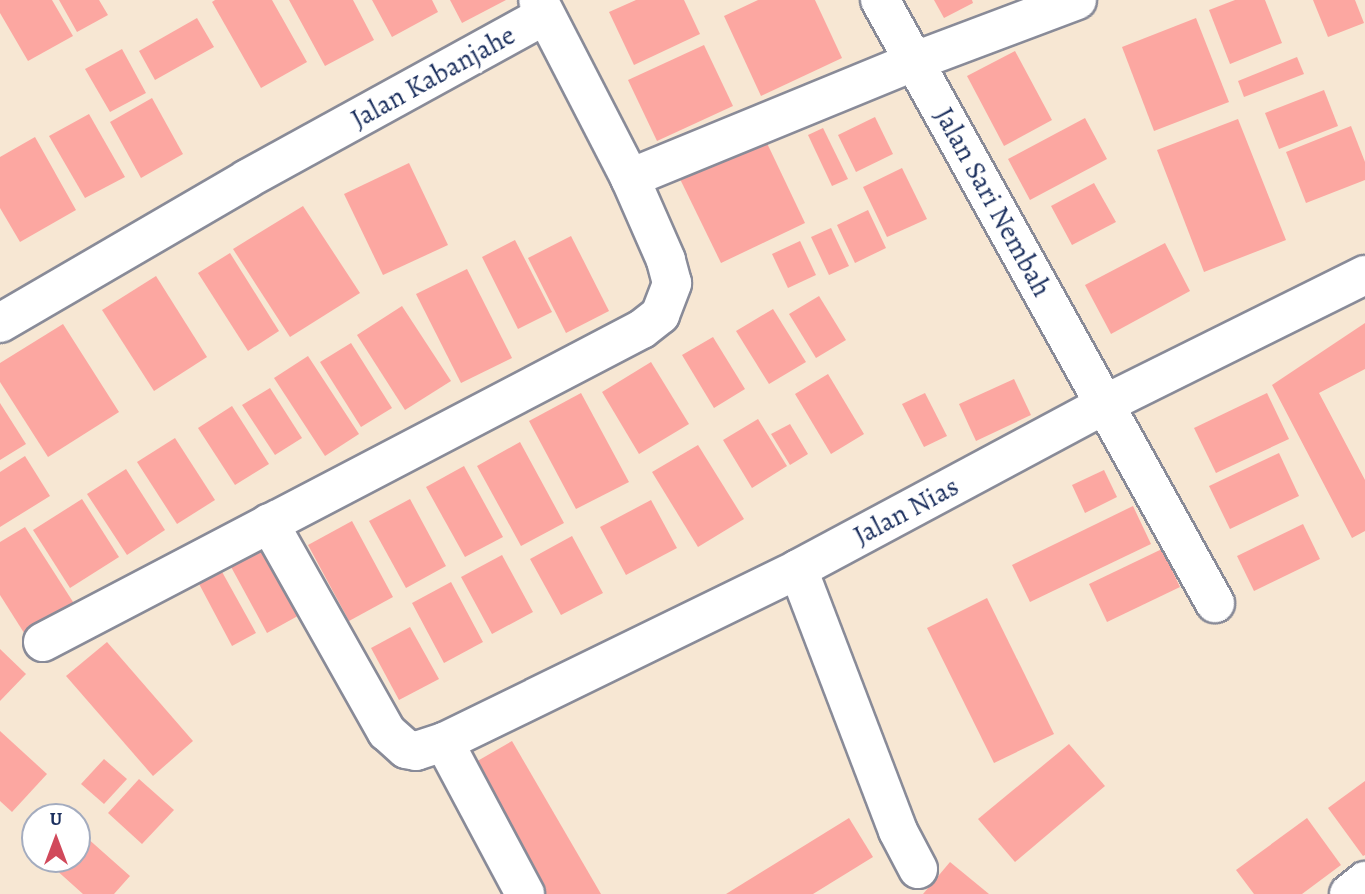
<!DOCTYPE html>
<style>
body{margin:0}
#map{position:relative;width:1365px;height:894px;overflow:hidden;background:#f7e7d3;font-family:Alegreya,serif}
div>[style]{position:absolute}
.building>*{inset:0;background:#fca7a1}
.roads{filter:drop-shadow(2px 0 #898b98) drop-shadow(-2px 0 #898b98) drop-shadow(0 2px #898b98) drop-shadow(0 -2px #898b98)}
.minor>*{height:38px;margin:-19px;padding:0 19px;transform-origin:19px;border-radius:19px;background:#fff}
span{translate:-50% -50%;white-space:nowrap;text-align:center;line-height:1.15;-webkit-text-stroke:7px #fff;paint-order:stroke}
.street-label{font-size:28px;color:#1b2f5e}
.north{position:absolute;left:21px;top:803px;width:70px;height:70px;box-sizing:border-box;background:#fff;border:2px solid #a4acbf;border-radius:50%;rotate:0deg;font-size:19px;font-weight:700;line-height:28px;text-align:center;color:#1b2f5e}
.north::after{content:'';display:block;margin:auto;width:24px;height:32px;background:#d1495b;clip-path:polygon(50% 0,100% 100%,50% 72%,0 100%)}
</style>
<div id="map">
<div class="building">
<i style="clip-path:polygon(0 0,52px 0,73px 36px,28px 61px,0 13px)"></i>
<i style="clip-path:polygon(59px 0,99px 0,108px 15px,77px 32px)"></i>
<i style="clip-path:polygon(215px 0,272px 0,307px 62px,261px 88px,212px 2px)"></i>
<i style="clip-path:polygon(289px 0,353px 0,374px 40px,325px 66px)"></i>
<i style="clip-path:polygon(372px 0,432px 0,438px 12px,392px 37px)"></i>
<i style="clip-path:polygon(450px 0,506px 0,462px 23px)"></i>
<i style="clip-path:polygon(636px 0,684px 0,700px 34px,634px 65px,609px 12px)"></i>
<i style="clip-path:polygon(758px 0,815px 0,842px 58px,761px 96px,724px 16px)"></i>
<i style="clip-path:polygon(934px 0,972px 0,973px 3px,944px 18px)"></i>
<i style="clip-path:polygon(1235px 0,1265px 0,1282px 43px,1230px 64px,1209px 10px)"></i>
<i style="clip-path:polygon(1313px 0,1355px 0,1364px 23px,1328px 37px)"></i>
<i style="clip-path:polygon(197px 18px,214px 47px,155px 80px,139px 51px)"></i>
<i style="clip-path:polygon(1196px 18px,1229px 102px,1154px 131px,1122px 47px)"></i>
<i style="clip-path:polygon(704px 45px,733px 106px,657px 141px,628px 80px)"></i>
<i style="clip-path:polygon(122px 49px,146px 93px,110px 112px,85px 69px)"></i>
<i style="clip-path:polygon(1015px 51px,1052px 120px,1004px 146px,967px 76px)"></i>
<i style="clip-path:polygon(1297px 57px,1304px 74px,1244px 97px,1238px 81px)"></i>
<i style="clip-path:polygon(1324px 90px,1338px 126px,1279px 149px,1265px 113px)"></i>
<i style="clip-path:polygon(152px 98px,183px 154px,141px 178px,110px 122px)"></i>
<i style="clip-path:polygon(89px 114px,125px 177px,85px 198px,49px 136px)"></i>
<i style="clip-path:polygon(875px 117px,893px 154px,856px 172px,838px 135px)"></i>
<i style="clip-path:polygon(1085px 118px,1107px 159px,1030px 200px,1008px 159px)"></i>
<i style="clip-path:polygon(1238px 119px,1286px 240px,1204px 272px,1157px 150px)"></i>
<i style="clip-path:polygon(1351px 126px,1365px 162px,1365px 180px,1306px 203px,1286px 152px)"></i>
<i style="clip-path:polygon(823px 128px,848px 179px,832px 186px,808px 135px)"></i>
<i style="clip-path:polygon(35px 137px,76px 210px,20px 242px,0 208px,0 157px)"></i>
<i style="clip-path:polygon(765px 139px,805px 223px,721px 263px,680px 179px)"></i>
<i style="clip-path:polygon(409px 163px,448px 245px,383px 275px,344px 194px)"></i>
<i style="clip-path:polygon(902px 168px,927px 219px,887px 237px,863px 187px)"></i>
<i style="clip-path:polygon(1094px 183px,1116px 222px,1072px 245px,1051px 206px)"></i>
<i style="clip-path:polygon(303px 206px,360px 293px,290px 337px,233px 249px)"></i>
<i style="clip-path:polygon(868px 210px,886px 248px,855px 263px,837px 225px)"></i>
<i style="clip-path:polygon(831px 228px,849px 266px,829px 275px,811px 237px)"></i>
<i style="clip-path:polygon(571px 236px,609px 311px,566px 333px,528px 258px)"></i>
<i style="clip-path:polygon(515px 240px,552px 312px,518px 329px,482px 257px)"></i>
<i style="clip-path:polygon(800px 241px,816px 275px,788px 288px,772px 254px)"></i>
<i style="clip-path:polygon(1165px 243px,1190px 291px,1111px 334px,1085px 285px)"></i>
<i style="clip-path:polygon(230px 253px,279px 331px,248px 351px,198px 273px)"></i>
<i style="clip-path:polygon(467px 269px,512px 358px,461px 383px,416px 294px)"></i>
<i style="clip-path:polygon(156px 276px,207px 357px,154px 391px,102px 310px)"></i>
<i style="clip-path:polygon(819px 296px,846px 340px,816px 358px,789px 314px)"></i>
<i style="clip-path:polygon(402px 306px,451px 381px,405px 410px,357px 335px)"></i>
<i style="clip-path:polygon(773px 309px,806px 362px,769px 384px,736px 331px)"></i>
<i style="clip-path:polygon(1365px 323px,1365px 369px,1319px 393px,1365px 480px,1365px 531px,1352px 538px,1272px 385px)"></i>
<i style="clip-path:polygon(63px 324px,119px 412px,48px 457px,0 382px,0 363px)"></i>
<i style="clip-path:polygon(713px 337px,745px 389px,714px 408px,682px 355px)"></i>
<i style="clip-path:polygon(351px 343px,392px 408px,361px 427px,320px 362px)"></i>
<i style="clip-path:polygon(308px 356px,359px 434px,325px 456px,274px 378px)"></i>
<i style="clip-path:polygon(651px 362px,689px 424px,639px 454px,602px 392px)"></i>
<i style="clip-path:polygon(828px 374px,864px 434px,831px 454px,795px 394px)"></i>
<i style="clip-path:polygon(1014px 379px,1031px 415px,976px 441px,959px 404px)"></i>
<i style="clip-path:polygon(270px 388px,302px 438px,275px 455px,242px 405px)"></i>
<i style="clip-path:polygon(581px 393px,629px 482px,576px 509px,529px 421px)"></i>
<i style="clip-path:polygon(925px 393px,947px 436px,924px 447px,902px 404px)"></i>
<i style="clip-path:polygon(1267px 393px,1289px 439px,1216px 473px,1194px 428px)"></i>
<i style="clip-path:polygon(0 403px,26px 444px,0 460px)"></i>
<i style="clip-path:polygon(232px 406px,269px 464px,235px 485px,198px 428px)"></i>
<i style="clip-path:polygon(758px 419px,787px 466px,752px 488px,723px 440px)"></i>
<i style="clip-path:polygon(790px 424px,808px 454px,790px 465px,771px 434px)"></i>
<i style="clip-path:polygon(175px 438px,215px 500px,177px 524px,137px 462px)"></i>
<i style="clip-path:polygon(520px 442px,564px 523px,521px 546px,477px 466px)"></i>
<i style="clip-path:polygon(698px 445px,744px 519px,698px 547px,652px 472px)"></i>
<i style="clip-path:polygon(1279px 453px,1299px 496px,1230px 529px,1209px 486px)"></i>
<i style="clip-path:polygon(25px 456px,50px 496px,0 527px,0 472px)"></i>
<i style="clip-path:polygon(464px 466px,503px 537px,465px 557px,426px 487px)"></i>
<i style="clip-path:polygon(126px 469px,165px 530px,127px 555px,87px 494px)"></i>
<i style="clip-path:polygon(1104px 470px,1117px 497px,1085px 513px,1072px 485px)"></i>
<i style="clip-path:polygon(82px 499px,119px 557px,70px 588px,33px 530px)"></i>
<i style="clip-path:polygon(410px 499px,446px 566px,406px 588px,369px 521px)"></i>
<i style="clip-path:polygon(651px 500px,677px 548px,626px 575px,600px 527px)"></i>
<i style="clip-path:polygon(1133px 506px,1151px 544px,1030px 602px,1012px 565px)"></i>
<i style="clip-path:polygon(352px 521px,393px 597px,349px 621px,308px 545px)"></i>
<i style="clip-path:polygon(1303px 524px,1320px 559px,1254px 591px,1237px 556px)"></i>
<i style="clip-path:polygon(25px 527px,75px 605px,26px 636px,0 595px,0 542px)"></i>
<i style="clip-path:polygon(572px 536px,603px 593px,561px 615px,530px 559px)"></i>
<i style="clip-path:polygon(268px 544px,305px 612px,267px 633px,230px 565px)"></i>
<i style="clip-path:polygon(1162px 549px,1180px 587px,1107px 622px,1089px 584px)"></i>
<i style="clip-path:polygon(502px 555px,533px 612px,492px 634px,461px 577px)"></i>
<i style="clip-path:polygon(221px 570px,256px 633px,232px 646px,198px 582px)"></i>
<i style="clip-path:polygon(451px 582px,483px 642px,444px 663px,412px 603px)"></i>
<i style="clip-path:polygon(987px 598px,1054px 734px,994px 763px,927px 628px)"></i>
<i style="clip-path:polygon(410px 627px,439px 679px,399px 700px,371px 648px)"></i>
<i style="clip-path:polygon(107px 642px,193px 741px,153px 776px,66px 676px)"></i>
<i style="clip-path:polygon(0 649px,26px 674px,0 701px)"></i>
<i style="clip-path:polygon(0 731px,47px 774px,12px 812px,0 801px)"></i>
<i style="clip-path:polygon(512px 741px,601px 894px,541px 894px,467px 767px)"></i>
<i style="clip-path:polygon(1069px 744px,1105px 786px,1015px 862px,978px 819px)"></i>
<i style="clip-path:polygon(104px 759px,127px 779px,104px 804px,81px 784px)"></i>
<i style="clip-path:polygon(139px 779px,174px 810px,142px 844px,108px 813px)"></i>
<i style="clip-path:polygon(1365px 781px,1365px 855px,1363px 856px,1328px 808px)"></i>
<i style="clip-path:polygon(849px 818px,873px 857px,813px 894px,726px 894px)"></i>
<i style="clip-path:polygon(1307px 818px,1341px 865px,1302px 894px,1254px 894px,1236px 870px)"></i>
<i style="clip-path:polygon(77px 829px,130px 876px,114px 894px,83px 894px,44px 859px,77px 859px)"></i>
<i style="clip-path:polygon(950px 862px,989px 894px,923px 894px)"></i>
</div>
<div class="roads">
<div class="minor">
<i style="left:880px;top:0;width:690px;rotate:60.95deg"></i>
<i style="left:630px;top:178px;width:308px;rotate:-22.3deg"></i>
<i style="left:915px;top:61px;width:173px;rotate:-20.6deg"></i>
<i style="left:0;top:323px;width:286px;rotate:-30.2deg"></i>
<i style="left:247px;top:179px;width:340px;rotate:-28.8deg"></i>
<i style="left:269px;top:523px;width:240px;rotate:60.6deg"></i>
<i style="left:387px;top:732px;width:25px;rotate:42deg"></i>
<i style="left:406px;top:749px;width:10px;rotate:11deg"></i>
<i style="left:416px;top:751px;width:29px;rotate:-18deg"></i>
<i style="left:444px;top:742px;width:394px;rotate:-26deg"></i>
<i style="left:798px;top:569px;width:351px;rotate:-28.2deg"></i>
<i style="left:1107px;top:403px;width:288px;rotate:-26.4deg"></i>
<i style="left:798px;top:569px;width:280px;rotate:69.1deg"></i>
<i style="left:898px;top:831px;width:43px;rotate:62.2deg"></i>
<i style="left:43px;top:642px;width:676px;rotate:-27.59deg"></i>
<i style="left:642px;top:329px;width:23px;rotate:-38deg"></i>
<i style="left:660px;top:315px;width:34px;rotate:-69deg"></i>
<i style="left:672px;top:283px;width:24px;rotate:-105deg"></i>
<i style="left:666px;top:260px;width:90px;rotate:-113.7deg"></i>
<i style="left:630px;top:178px;width:200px;rotate:-117.3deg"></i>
<i style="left:444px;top:742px;width:172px;rotate:61.9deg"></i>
<i style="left:1349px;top:894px;width:21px;rotate:-39deg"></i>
</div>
</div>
<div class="street-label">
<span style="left:433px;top:77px;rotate:-29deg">Jalan Kabanjahe</span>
<span style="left:993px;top:202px;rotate:61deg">Jalan Sari Nembah</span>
<span style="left:906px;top:511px;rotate:-28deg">Jalan Nias</span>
</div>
<div class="north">U</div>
</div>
